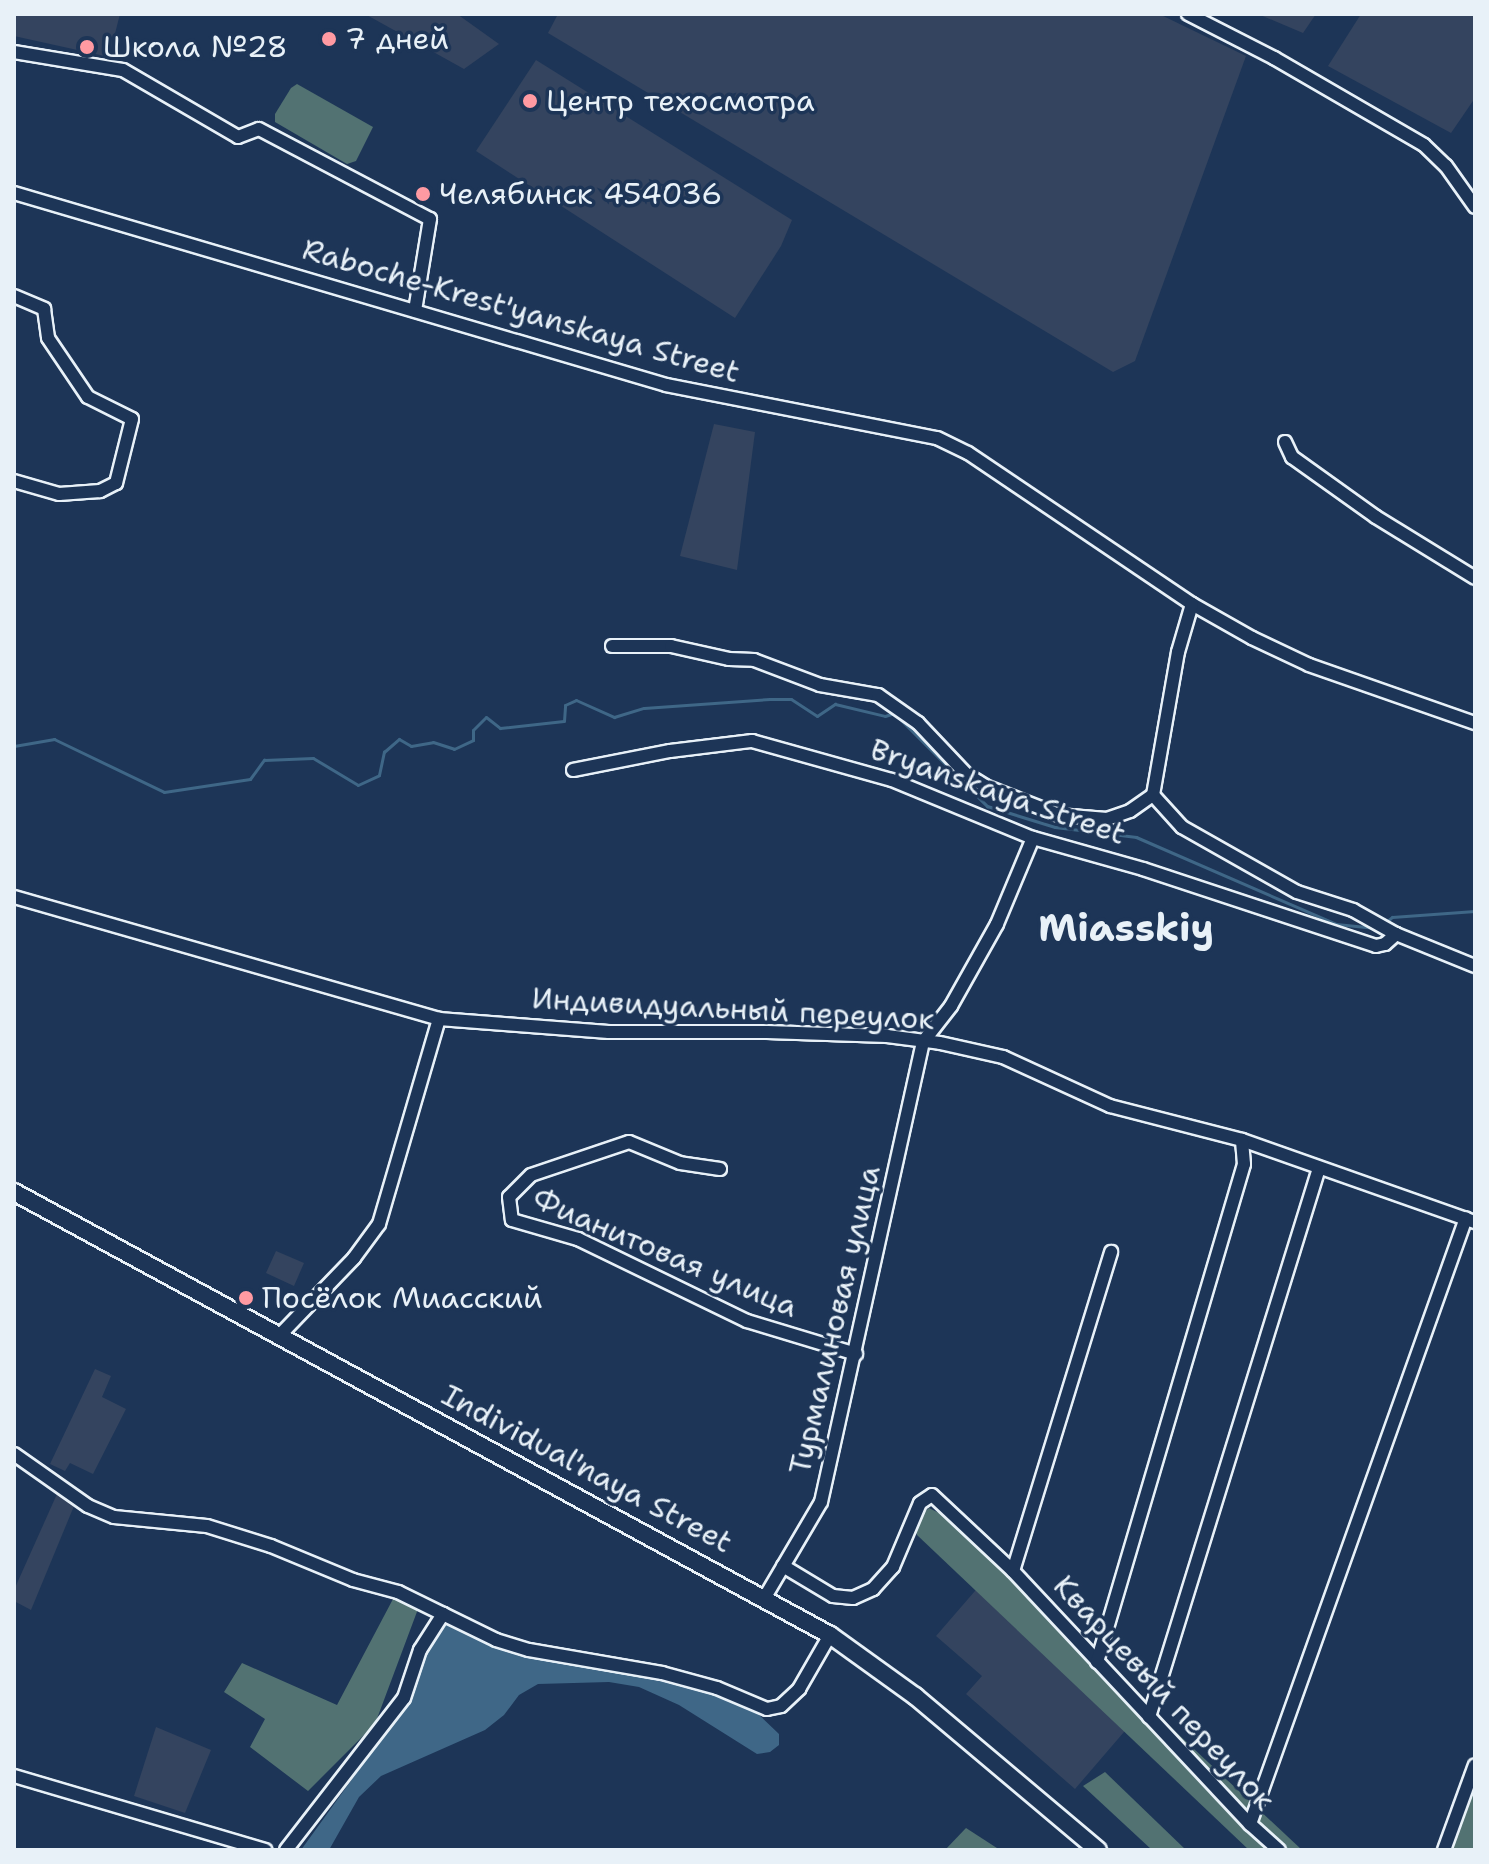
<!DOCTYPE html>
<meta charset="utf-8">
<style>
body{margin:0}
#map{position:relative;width:1489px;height:1864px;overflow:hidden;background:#1d3557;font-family:"Shantell Sans",sans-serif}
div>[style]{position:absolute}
.built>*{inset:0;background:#34445f}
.green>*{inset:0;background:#527272}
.water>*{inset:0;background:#3f6787}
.stream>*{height:3px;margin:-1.5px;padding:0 1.5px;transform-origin:1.5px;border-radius:1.5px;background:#3f6787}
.roads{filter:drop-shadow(2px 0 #e8f1f8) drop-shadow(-2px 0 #e8f1f8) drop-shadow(0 2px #e8f1f8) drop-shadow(0 -2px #e8f1f8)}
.minor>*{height:12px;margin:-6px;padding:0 6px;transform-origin:6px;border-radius:6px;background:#1d3557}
.major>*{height:16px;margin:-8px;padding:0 8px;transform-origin:8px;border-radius:8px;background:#1d3557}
.dots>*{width:22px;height:22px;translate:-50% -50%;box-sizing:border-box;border:4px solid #1d3557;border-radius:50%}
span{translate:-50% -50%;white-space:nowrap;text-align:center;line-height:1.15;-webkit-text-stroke:7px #1d3557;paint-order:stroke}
.poi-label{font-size:30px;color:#e8f1f8}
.left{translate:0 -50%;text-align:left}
.street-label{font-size:30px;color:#e8f1f8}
.district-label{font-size:38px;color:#e8f1f8;font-weight:700}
.frame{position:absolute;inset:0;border:16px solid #e8f1f8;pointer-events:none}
</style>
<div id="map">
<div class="built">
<i style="clip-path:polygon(14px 14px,120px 14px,109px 57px,14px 36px)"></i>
<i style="clip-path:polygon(365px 14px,457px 14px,499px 44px,464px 69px)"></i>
<i style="clip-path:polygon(558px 14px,1159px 14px,1246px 56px,1135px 361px,1113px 372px,548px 33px)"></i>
<i style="clip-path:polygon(1258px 14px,1316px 14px,1303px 33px)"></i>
<i style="clip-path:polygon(1361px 14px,1475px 14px,1475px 98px,1451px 133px,1328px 66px)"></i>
<i style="clip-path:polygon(536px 60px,792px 220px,781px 246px,735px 318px,476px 151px)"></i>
<i style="clip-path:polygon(714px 424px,755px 432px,737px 570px,680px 556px)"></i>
<i style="clip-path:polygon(276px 1251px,304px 1263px,294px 1286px,266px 1273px)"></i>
<i style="clip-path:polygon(95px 1369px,111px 1376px,102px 1397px,126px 1409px,93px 1474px,70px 1463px,65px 1471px,50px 1464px)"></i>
<i style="clip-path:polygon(57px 1494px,74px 1506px,31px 1610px,14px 1601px,14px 1590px)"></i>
<i style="clip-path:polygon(981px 1584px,1136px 1718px,1075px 1789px,966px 1694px,982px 1676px,936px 1636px)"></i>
<i style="clip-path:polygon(156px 1727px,211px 1750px,185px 1813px,134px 1796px)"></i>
</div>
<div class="green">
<i style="clip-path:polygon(297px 84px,373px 127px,356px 161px,347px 164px,275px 122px,275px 114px,291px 88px)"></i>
<i style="clip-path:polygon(929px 1508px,945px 1516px,1302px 1850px,1249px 1850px,917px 1535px,914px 1527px,919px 1516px)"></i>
<i style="clip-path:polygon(393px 1599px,418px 1609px,375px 1724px,308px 1791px,250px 1747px,265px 1719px,224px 1692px,242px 1663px,337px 1705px)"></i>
<i style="clip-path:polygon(1105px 1772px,1186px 1850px,1152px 1850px,1083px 1786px)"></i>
<i style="clip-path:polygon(1475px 1783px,1475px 1850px,1451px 1850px)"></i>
<i style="clip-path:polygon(966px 1828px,1000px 1850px,945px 1850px)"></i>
</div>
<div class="water">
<i style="clip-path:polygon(447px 1624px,468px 1631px,492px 1646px,521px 1653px,642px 1673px,699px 1689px,754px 1710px,779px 1734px,779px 1745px,770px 1752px,757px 1754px,679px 1705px,639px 1687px,609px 1682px,538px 1684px,519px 1695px,504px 1715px,485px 1730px,381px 1776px,359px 1797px,329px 1850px,301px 1850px,407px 1703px,427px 1651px)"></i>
</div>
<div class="stream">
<i style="left:14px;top:746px;width:41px;rotate:-9.9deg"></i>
<i style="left:54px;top:739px;width:122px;rotate:25.7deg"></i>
<i style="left:164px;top:792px;width:87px;rotate:-8.6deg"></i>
<i style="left:250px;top:779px;width:24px;rotate:-54deg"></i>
<i style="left:264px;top:760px;width:49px;rotate:-2.3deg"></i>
<i style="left:313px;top:758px;width:52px;rotate:31deg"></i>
<i style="left:358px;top:785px;width:23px;rotate:-25deg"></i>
<i style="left:379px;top:775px;width:24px;rotate:-78deg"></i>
<i style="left:384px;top:752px;width:20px;rotate:-41deg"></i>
<i style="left:399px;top:739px;width:14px;rotate:30deg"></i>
<i style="left:411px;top:746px;width:22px;rotate:-10deg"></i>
<i style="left:433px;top:742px;width:22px;rotate:18deg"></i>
<i style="left:454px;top:749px;width:21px;rotate:-25deg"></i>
<i style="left:473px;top:740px;width:10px;rotate:-90deg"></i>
<i style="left:473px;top:730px;width:18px;rotate:-45deg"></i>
<i style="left:486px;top:717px;width:18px;rotate:38deg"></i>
<i style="left:500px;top:728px;width:64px;rotate:-6.2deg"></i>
<i style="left:564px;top:721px;width:16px;rotate:-86deg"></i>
<i style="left:565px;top:705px;width:12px;rotate:-24deg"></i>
<i style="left:576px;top:700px;width:42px;rotate:24.1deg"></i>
<i style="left:614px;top:717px;width:31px;rotate:-17deg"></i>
<i style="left:644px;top:708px;width:126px;rotate:-4.1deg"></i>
<i style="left:770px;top:699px;width:21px"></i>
<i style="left:791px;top:699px;width:31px;rotate:33deg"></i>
<i style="left:817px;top:716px;width:22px;rotate:-34deg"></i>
<i style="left:835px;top:704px;width:51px;rotate:13.5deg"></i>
<i style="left:885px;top:716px;width:9px;rotate:-18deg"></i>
<i style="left:894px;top:713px;width:132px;rotate:45deg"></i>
<i style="left:987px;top:806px;width:71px;rotate:17.2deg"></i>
<i style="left:1055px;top:827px;width:82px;rotate:7deg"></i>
<i style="left:1136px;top:837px;width:218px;rotate:23.5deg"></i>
<i style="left:1336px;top:924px;width:40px;rotate:5.7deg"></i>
<i style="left:1386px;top:922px;width:8px;rotate:-40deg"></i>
<i style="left:1392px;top:917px;width:83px;rotate:-4.1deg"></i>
</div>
<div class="roads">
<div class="minor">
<i style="left:1188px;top:14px;width:97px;rotate:27.1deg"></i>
<i style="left:1274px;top:58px;width:173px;rotate:30.1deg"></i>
<i style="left:1424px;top:145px;width:30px;rotate:44deg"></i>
<i style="left:1446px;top:166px;width:50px;rotate:54.7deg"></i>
<i style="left:14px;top:52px;width:110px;rotate:9.4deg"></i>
<i style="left:123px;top:70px;width:133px;rotate:30.2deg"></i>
<i style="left:238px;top:137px;width:22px;rotate:-21deg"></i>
<i style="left:259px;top:129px;width:193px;rotate:27.8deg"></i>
<i style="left:430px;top:219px;width:93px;rotate:99.3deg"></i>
<i style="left:14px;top:193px;width:680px;rotate:16.41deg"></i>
<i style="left:666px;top:385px;width:276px;rotate:11.1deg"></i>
<i style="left:937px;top:438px;width:34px;rotate:26deg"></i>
<i style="left:968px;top:453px;width:270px;rotate:34deg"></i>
<i style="left:1192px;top:604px;width:69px;rotate:29.5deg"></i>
<i style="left:1252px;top:638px;width:63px;rotate:25.3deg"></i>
<i style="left:1309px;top:665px;width:176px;rotate:19.3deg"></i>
<i style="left:14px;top:296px;width:33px;rotate:23deg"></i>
<i style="left:44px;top:309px;width:29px;rotate:82deg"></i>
<i style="left:48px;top:338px;width:71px;rotate:55.9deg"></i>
<i style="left:88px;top:397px;width:49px;rotate:26.6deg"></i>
<i style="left:132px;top:419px;width:66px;rotate:104deg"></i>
<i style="left:116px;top:483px;width:18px;rotate:153deg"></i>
<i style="left:100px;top:491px;width:41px;rotate:175.8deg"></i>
<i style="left:59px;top:494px;width:47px;rotate:-163.9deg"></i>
<i style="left:1285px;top:442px;width:17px;rotate:65deg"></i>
<i style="left:1292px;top:457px;width:103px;rotate:35.5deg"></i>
<i style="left:1376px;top:517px;width:116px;rotate:31.6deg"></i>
<i style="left:612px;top:646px;width:59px"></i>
<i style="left:671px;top:646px;width:59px;rotate:12.6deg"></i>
<i style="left:729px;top:659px;width:25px;rotate:2deg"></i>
<i style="left:754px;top:660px;width:71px;rotate:20.7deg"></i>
<i style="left:820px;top:685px;width:59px;rotate:9.8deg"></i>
<i style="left:878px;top:695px;width:49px;rotate:35deg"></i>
<i style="left:918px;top:723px;width:70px;rotate:46.7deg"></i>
<i style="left:966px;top:774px;width:22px;rotate:32deg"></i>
<i style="left:985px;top:786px;width:79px;rotate:21.4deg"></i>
<i style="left:1059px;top:815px;width:48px;rotate:4.8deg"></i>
<i style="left:1107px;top:819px;width:24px;rotate:-19deg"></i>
<i style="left:1130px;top:811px;width:28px;rotate:-35deg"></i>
<i style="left:1153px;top:795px;width:43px;rotate:47.8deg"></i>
<i style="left:1182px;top:827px;width:132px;rotate:29.5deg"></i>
<i style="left:1297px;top:892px;width:59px;rotate:17.8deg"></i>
<i style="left:1353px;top:910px;width:49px;rotate:29.2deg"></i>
<i style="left:1396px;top:934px;width:85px;rotate:22.1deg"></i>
<i style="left:573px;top:770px;width:99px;rotate:-11.1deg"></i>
<i style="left:670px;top:751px;width:83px;rotate:-7deg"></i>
<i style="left:752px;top:741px;width:145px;rotate:15.6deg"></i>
<i style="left:892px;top:780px;width:152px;rotate:22.4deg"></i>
<i style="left:1033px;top:838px;width:114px;rotate:15.7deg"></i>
<i style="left:1143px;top:869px;width:245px;rotate:18.3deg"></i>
<i style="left:1376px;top:946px;width:9px;rotate:-13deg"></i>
<i style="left:1385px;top:944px;width:15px;rotate:-42deg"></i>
<i style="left:1153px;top:795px;width:145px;rotate:-80.1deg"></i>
<i style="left:1178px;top:652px;width:50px;rotate:-73.7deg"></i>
<i style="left:14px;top:897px;width:442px;rotate:16deg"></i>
<i style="left:439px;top:1019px;width:170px;rotate:4.4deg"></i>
<i style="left:609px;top:1032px;width:158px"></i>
<i style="left:767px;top:1032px;width:120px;rotate:1.9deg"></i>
<i style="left:887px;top:1036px;width:53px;rotate:7.5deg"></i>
<i style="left:940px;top:1043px;width:65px;rotate:12.5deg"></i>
<i style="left:1003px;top:1057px;width:118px;rotate:24.6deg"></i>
<i style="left:1110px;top:1106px;width:136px;rotate:14.4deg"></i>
<i style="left:1242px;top:1140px;width:247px;rotate:19.4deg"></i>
<i style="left:720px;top:1169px;width:40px;rotate:-171.5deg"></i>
<i style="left:680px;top:1163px;width:55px;rotate:-157.6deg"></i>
<i style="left:629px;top:1142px;width:103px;rotate:161.4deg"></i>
<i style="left:531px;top:1175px;width:31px;rotate:135deg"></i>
<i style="left:509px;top:1197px;width:23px;rotate:83deg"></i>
<i style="left:512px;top:1220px;width:69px;rotate:16.1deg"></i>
<i style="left:578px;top:1239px;width:188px;rotate:25.9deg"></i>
<i style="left:747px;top:1321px;width:114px;rotate:16.8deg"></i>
<i style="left:280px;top:1335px;width:107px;rotate:-46.1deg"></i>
<i style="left:354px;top:1258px;width:42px;rotate:-53.7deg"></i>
<i style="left:379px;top:1224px;width:214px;rotate:-73.7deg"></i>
<i style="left:14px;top:1454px;width:90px;rotate:35.1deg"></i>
<i style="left:88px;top:1506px;width:28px;rotate:23deg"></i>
<i style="left:114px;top:1517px;width:93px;rotate:5.5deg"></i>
<i style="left:207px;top:1526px;width:67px;rotate:17.4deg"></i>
<i style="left:271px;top:1546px;width:89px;rotate:22.5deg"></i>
<i style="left:353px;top:1580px;width:47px;rotate:14.9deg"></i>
<i style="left:398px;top:1592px;width:50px;rotate:26.1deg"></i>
<i style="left:783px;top:1566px;width:58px;rotate:31deg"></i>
<i style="left:833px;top:1596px;width:20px;rotate:6deg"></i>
<i style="left:853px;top:1598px;width:22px;rotate:-24deg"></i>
<i style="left:873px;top:1589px;width:30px;rotate:-48deg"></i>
<i style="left:893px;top:1567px;width:69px;rotate:-67.1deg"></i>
<i style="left:920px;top:1503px;width:14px;rotate:-34deg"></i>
<i style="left:932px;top:1495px;width:111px;rotate:43.2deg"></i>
<i style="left:1013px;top:1571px;width:347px;rotate:46.9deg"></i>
<i style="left:1250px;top:1824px;width:39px;rotate:42deg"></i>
<i style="left:1013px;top:1571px;width:334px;rotate:-72.9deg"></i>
<i style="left:765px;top:1597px;width:110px;rotate:-59.5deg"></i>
<i style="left:821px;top:1502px;width:471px;rotate:-77.5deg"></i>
<i style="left:923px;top:1042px;width:46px;rotate:-52.1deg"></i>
<i style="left:951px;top:1006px;width:94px;rotate:-60.7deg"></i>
<i style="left:997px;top:924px;width:93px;rotate:-67.3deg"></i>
<i style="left:1097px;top:1662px;width:519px;rotate:-73.55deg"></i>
<i style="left:1244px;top:1164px;width:24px;rotate:-95deg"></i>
<i style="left:1149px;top:1717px;width:575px;rotate:-72.79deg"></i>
<i style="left:14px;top:1776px;width:262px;rotate:16.4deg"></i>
<i style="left:1250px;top:1824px;width:643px;rotate:-70.38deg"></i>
<i style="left:286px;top:1850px;width:192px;rotate:-52.2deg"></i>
<i style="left:404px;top:1698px;width:51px;rotate:-71.6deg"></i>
<i style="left:420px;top:1650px;width:43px;rotate:-57.4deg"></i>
<i style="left:443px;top:1614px;width:59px;rotate:26.1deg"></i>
<i style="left:496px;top:1640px;width:34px;rotate:17deg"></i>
<i style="left:529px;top:1650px;width:135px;rotate:9.8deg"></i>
<i style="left:662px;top:1673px;width:57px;rotate:15.3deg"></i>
<i style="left:717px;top:1688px;width:54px;rotate:22.8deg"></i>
<i style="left:767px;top:1709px;width:14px;rotate:-12deg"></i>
<i style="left:781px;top:1706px;width:25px;rotate:-43deg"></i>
<i style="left:799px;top:1689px;width:62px;rotate:-60.1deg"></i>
<i style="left:1444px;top:1850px;width:90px;rotate:-70deg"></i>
</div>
<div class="major">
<i style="left:14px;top:1192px;width:928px;rotate:28.5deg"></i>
<i style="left:830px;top:1635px;width:105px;rotate:35.7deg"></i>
<i style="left:915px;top:1696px;width:239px;rotate:40.1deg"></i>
</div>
</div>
<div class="dots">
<i style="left:329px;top:39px;background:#ff9aa2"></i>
<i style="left:87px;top:47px;background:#ff9aa2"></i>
<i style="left:530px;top:101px;background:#ff9aa2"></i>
<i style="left:423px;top:194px;background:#ff9aa2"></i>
<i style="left:246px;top:1298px;background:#ff9aa2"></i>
</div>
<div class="poi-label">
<span class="left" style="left:345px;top:39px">7 дней</span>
<span class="left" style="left:103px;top:47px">Школа №28</span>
<span class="left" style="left:546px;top:101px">Центр техосмотра</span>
<span class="left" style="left:439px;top:194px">Челябинск 454036</span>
<span class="left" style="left:262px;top:1298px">Посёлок Миасский</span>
</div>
<div class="street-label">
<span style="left:521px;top:311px;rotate:16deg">Raboche-Krest'yanskaya Street</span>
<span style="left:998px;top:792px;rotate:19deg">Bryanskaya Street</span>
<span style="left:733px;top:1009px;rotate:3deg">Индивидуальный переулок</span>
<span style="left:665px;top:1253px;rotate:23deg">Фианитовая улица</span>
<span style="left:835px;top:1320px;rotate:-77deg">Турмалиновая улица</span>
<span style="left:587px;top:1469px;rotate:28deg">Individual'naya Street</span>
<span style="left:1164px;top:1693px;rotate:47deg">Кварцевый переулок</span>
</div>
<div class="district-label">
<span style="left:1126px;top:928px">Miasskiy</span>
</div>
<div class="frame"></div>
</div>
